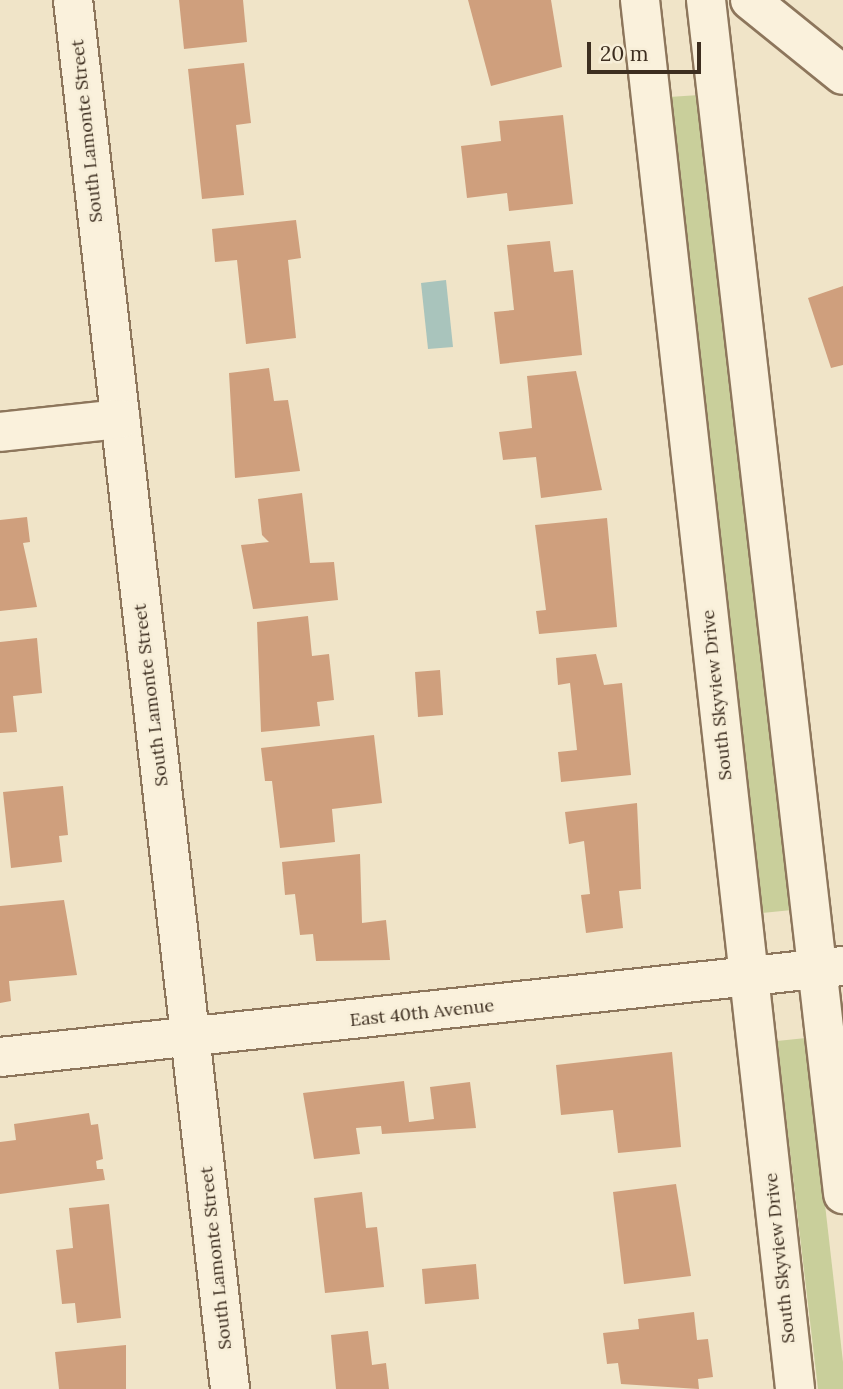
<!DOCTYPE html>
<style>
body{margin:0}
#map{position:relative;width:843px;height:1389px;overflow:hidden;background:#f0e4c8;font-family:Lora,serif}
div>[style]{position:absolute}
.green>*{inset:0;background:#c9cf9b}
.water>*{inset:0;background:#a9c4bc}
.building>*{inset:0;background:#cf9f7d}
.roads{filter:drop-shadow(2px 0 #8d765c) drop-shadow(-2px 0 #8d765c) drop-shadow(0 2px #8d765c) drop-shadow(0 -2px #8d765c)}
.street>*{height:38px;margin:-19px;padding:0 19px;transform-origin:19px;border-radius:19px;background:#faf1dc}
.secondary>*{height:38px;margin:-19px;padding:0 19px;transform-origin:19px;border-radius:19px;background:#faf1dc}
span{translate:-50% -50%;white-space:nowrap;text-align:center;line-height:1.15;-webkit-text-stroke:5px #f7eed8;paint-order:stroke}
.street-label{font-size:18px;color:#3d2e20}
.scale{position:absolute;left:587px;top:42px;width:114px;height:32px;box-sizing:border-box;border:4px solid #3d2e20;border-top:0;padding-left:9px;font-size:21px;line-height:24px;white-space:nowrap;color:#3d2e20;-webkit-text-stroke:5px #f7eed8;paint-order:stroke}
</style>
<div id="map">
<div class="green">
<i style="clip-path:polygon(699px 95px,792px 910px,762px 913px,669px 97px)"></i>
<i style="clip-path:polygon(806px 1038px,843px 1362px,843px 1389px,818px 1389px,777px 1041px)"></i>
</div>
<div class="water">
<i style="clip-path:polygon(446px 280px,453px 347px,428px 349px,421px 283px)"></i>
</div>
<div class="building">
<i style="clip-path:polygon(179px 0,243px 0,247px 42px,184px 49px)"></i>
<i style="clip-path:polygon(468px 0,551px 0,562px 67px,491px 86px)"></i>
<i style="clip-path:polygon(244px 63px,251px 123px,236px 125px,244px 195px,202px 199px,188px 69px)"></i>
<i style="clip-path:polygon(563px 115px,573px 204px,509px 211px,507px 193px,467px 198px,461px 146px,501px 141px,499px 121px)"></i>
<i style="clip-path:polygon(296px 220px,301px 258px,288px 260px,296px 338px,246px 344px,237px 260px,215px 262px,212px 229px)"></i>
<i style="clip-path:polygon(550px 241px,554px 272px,573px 270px,582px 355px,500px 364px,494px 312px,514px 310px,507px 245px)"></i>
<i style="clip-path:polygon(843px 286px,843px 365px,831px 368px,808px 298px)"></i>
<i style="clip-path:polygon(269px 368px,274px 401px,288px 400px,300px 471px,235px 478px,229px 373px)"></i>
<i style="clip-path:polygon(576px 371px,602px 490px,541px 498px,536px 457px,503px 460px,499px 432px,532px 428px,527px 376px)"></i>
<i style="clip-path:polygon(302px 493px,310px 563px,334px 562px,338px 600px,253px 609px,241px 545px,269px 542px,262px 535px,258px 499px)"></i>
<i style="clip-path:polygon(27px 517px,30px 542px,23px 543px,37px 607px,0 611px,0 520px)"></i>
<i style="clip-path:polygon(607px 518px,617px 627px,539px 634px,536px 611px,546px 610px,535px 525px)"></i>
<i style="clip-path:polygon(308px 616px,312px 656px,329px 654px,334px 700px,317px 702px,320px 726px,261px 732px,257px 622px)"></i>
<i style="clip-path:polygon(37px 638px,42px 693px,13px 696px,17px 732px,0 733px,0 642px)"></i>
<i style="clip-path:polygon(596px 654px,604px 685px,622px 683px,631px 775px,561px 782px,558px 752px,577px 750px,570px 683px,558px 685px,556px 658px)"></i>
<i style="clip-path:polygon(440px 670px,443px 715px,418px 717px,415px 672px)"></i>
<i style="clip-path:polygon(374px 735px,382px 803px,332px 809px,335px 842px,280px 848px,272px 781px,265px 781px,261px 748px)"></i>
<i style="clip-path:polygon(63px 786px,68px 835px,59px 836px,62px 862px,11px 868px,3px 792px)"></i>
<i style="clip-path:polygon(637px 803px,641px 889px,619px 891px,623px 928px,586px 933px,581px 895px,590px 894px,584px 841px,569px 844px,565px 812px)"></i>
<i style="clip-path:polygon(360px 854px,362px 923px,386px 920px,390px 960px,316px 961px,313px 934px,300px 935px,295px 894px,285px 895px,282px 862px)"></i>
<i style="clip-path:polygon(64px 900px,77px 975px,9px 981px,11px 1001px,0 1003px,0 906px)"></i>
<i style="clip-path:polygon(672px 1052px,681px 1147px,618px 1153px,613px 1110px,561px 1115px,556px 1065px)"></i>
<i style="clip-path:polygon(404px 1081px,409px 1122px,434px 1119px,430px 1087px,470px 1082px,476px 1128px,382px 1134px,381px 1126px,356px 1128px,360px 1154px,314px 1159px,303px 1093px)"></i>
<i style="clip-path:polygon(89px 1113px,91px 1125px,98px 1124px,103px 1159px,96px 1161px,97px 1169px,103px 1169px,105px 1180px,0 1194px,0 1142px,16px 1140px,14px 1124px)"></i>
<i style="clip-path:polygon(676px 1184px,691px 1276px,624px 1284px,613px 1192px)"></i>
<i style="clip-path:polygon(362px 1192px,366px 1228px,377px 1227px,384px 1287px,325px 1293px,314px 1198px)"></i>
<i style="clip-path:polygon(109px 1204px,121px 1318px,77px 1323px,75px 1303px,62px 1304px,56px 1250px,73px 1248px,69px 1208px)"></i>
<i style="clip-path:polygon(476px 1264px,479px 1299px,425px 1304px,422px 1269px)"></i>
<i style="clip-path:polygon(694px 1312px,697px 1340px,708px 1339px,713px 1377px,698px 1379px,699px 1389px,621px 1384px,618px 1363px,607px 1364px,603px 1333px,639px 1329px,638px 1319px)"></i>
<i style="clip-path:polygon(368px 1331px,372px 1365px,386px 1363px,389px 1389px,336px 1389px,331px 1335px)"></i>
<i style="clip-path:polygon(126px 1345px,126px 1389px,59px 1389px,55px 1352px)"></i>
</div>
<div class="roads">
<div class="street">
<i style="left:73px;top:0;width:1398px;rotate:83.55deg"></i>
<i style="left:640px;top:0;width:1398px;rotate:83.63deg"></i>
<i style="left:706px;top:0;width:1202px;rotate:83.45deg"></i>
<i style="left:0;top:432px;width:121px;rotate:-6.2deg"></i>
<i style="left:0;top:1057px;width:848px;rotate:-6.16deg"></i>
</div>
<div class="secondary">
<i style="left:750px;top:0;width:119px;rotate:38.9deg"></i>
</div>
</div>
<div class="street-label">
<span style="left:87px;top:131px;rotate:-96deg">South Lamonte Street</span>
<span style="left:151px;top:695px;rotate:-97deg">South Lamonte Street</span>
<span style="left:717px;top:695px;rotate:-96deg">South Skyview Drive</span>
<span style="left:422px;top:1013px;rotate:-6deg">East 40th Avenue</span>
<span style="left:216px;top:1258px;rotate:-96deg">South Lamonte Street</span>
<span style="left:780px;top:1258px;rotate:-96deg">South Skyview Drive</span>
</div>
<div class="scale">20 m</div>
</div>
